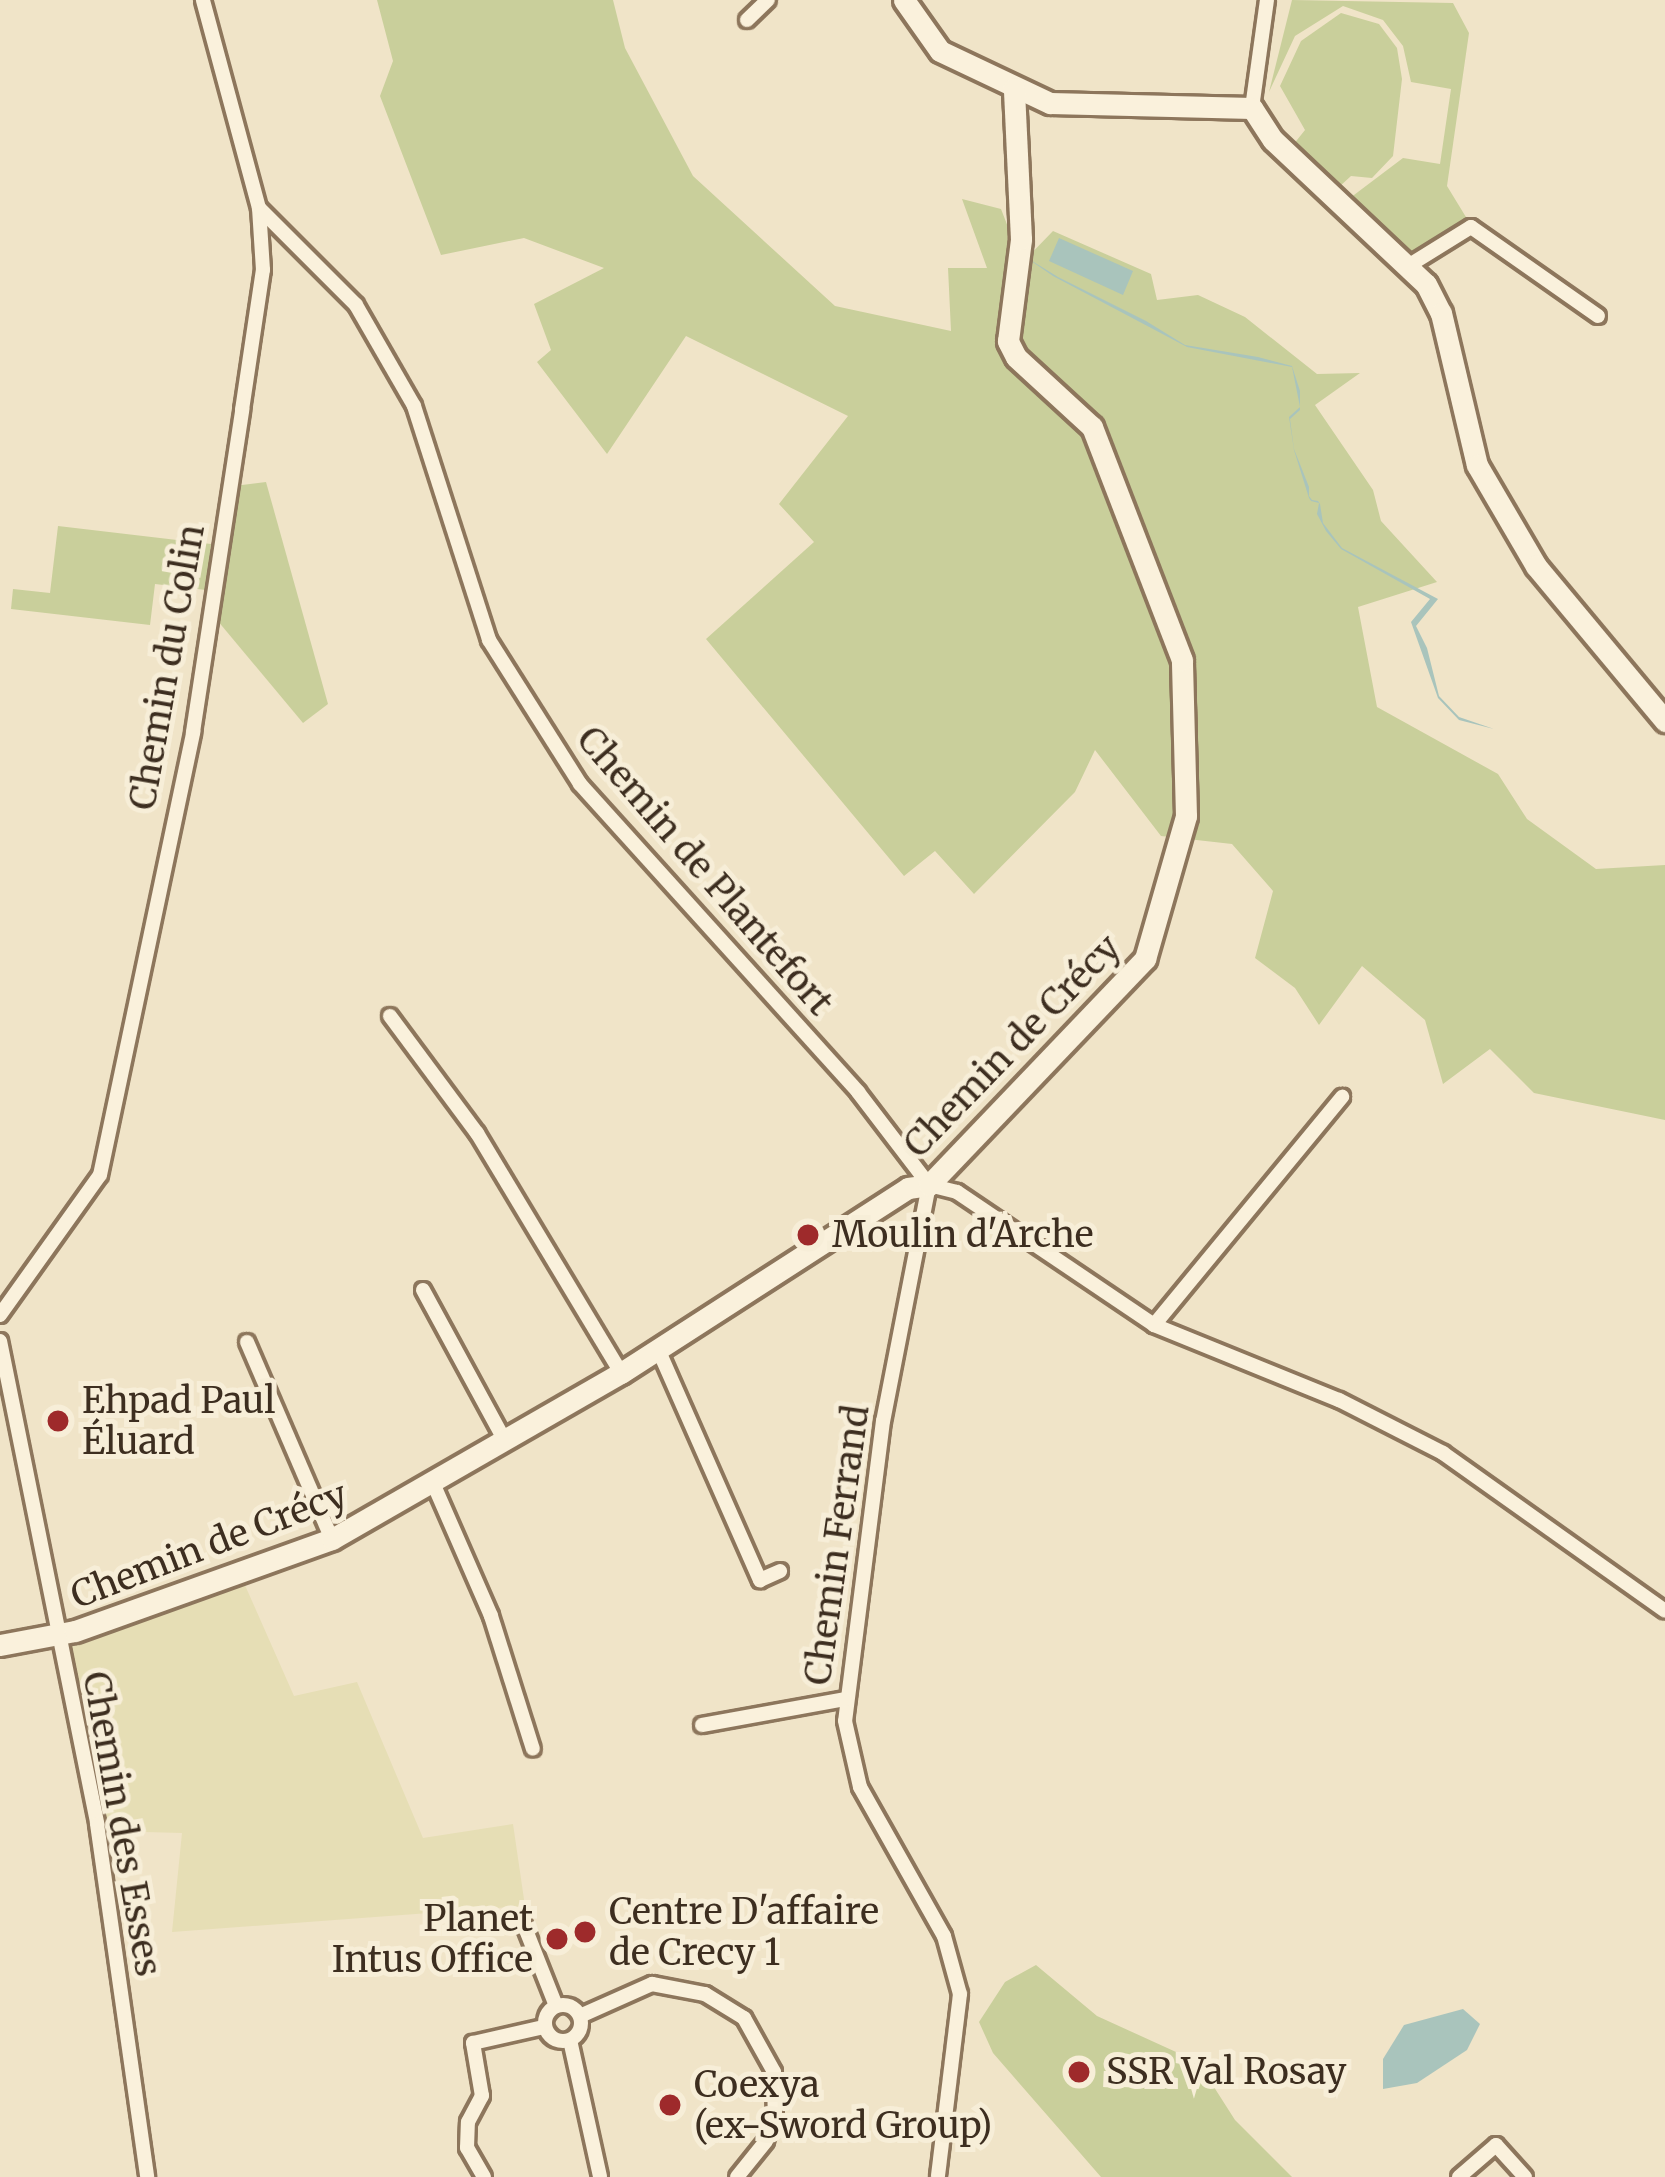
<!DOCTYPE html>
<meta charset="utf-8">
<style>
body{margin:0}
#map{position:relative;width:1665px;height:2177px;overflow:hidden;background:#f0e4c8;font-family:Merriweather,serif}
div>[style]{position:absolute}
.farmland>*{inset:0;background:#e6deb5}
.green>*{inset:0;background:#c9cf9b}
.water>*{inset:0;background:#a9c4bc}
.roads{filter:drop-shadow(3px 0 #8d765c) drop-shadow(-3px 0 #8d765c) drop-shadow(0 3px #8d765c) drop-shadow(0 -3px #8d765c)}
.street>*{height:14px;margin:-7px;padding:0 7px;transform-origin:7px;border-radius:7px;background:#faf1dc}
.street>.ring{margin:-7px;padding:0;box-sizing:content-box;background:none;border:14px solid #faf1dc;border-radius:50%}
.secondary>*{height:21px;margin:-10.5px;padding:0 10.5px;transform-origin:10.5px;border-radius:10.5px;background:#faf1dc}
.dots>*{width:33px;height:33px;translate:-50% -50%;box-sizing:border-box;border:6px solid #f7eed8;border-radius:50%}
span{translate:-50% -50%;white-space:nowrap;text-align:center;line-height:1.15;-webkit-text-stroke:10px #f7eed8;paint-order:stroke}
.street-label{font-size:36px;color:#3d2e20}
.poi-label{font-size:36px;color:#3d2e20}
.left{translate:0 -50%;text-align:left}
.right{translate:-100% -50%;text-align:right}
</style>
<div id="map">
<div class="farmland">
<i style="clip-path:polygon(244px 1583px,294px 1696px,357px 1682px,423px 1838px,513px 1824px,525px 1906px,172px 1932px,182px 1833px,106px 1831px,66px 1641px)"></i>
</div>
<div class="green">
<i style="clip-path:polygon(377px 0,613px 0,625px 48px,693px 176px,835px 306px,951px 331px,948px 268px,987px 268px,962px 199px,1001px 209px,1022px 263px,1053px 231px,1151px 274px,1157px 300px,1198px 295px,1245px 317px,1317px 374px,1360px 373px,1315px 405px,1373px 490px,1381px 521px,1437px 582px,1358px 607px,1377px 707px,1498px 774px,1527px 819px,1596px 869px,1665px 865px,1665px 1120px,1534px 1093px,1490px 1049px,1443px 1084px,1425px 1020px,1362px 966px,1319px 1025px,1295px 988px,1255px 958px,1273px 891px,1232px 844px,1161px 836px,1095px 750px,1075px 792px,974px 894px,935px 851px,904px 876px,706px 639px,814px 542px,779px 504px,848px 416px,686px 336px,607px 454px,537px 362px,551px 350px,534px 304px,604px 268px,524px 238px,441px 255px,380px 96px,393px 61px)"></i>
<i style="clip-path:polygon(1292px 0,1453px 3px,1469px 33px,1447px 186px,1469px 222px,1414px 255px,1350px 198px,1403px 158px,1440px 164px,1451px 89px,1411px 82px,1403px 46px,1383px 20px,1343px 6px,1295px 36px,1269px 92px)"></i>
<i style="clip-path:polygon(1341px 13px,1379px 24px,1397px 48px,1402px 79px,1393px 156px,1372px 178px,1351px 176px,1339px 187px,1293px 145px,1305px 130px,1280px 86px,1301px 41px)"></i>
<i style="clip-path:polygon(266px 482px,328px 704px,303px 723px,217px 620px,234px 486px)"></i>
<i style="clip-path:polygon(58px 526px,211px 544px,206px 590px,155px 584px,150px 625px,11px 609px,13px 589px,50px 593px)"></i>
<i style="clip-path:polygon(1036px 1965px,1097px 2016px,1198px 2062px,1235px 2120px,1292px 2177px,1101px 2177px,993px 2053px,979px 2022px,1005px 1982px)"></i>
</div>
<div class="water">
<i style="clip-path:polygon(1059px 238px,1133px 271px,1123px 295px,1049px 261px)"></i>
<i style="clip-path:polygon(1024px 256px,1058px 277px,1146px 321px,1185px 345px,1258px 357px,1292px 366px,1300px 391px,1300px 410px,1290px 419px,1294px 449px,1309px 487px,1309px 496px,1312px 500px,1318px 501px,1320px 504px,1323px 523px,1342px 548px,1438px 599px,1416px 626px,1427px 648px,1439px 696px,1459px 717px,1494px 729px,1459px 720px,1438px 698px,1411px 622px,1430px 599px,1341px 549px,1326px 531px,1317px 514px,1319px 503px,1311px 501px,1309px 498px,1294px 450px,1289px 417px,1300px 407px,1292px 367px,1187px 347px,1053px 276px)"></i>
<i style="clip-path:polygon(1463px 2009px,1480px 2024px,1467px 2050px,1417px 2083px,1383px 2089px,1383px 2059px,1404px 2025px)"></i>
</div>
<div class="roads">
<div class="street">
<i style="left:747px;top:20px;width:29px;rotate:-44deg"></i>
<i style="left:1252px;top:108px;width:109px;rotate:-82.1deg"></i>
<i style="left:259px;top:208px;width:137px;rotate:45deg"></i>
<i style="left:356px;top:305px;width:116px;rotate:60.1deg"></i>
<i style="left:414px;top:406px;width:246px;rotate:72.2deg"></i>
<i style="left:489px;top:640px;width:170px;rotate:57.7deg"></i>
<i style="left:580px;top:784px;width:415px;rotate:47.9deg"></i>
<i style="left:858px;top:1092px;width:117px;rotate:52.6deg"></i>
<i style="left:1408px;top:266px;width:74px;rotate:-31.8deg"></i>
<i style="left:1471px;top:227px;width:155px;rotate:35deg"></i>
<i style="left:390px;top:1016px;width:146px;rotate:53.4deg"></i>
<i style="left:477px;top:1133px;width:280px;rotate:59deg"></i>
<i style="left:929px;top:1185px;width:240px;rotate:101deg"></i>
<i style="left:883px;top:1421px;width:302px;rotate:97.2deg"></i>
<i style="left:845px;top:1721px;width:68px;rotate:77.2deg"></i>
<i style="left:860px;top:1787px;width:171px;rotate:60.6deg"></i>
<i style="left:944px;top:1936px;width:60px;rotate:74.6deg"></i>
<i style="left:960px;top:1994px;width:184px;rotate:96.9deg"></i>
<i style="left:929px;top:1185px;width:29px;rotate:14deg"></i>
<i style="left:957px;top:1192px;width:238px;rotate:34deg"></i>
<i style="left:1154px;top:1325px;width:200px;rotate:22.1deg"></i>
<i style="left:1339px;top:1400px;width:117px;rotate:27deg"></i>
<i style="left:1443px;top:1453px;width:272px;rotate:35.4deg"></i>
<i style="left:423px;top:1290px;width:170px;rotate:61.5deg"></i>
<i style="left:0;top:1315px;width:172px;rotate:-54.5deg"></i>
<i style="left:100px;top:1175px;width:453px;rotate:-78.1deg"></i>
<i style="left:193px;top:732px;width:326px;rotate:-81.3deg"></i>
<i style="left:242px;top:410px;width:142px;rotate:-81.5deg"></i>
<i style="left:263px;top:270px;width:62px;rotate:-93.7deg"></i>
<i style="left:259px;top:208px;width:215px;rotate:-105.1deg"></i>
<i style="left:1154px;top:1325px;width:296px;rotate:-50.5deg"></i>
<i style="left:0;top:1341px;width:493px;rotate:78.6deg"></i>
<i style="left:97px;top:1824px;width:357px;rotate:81.9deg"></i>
<i style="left:247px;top:1342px;width:215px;rotate:66.7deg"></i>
<i style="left:658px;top:1349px;width:253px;rotate:66.2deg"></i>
<i style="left:760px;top:1580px;width:22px;rotate:-24deg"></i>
<i style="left:433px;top:1483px;width:145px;rotate:66.4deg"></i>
<i style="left:491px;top:1616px;width:139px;rotate:72.5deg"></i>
<i style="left:702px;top:1725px;width:145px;rotate:-10.3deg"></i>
<i style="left:524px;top:1925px;width:87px;rotate:68.4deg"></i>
<i class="ring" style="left:545px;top:2005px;width:22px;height:22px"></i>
<i style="left:580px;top:2016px;width:79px;rotate:-24deg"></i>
<i style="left:652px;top:1984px;width:54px;rotate:10.7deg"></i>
<i style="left:705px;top:1994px;width:46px;rotate:31.6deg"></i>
<i style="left:744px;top:2018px;width:62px;rotate:60.9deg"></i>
<i style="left:774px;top:2072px;width:39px;rotate:89deg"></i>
<i style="left:775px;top:2111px;width:31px;rotate:107deg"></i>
<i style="left:766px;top:2141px;width:46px;rotate:128.9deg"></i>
<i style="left:570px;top:2040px;width:140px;rotate:77.6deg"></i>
<i style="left:484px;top:2177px;width:34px;rotate:-120deg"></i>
<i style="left:467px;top:2148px;width:26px;rotate:-88deg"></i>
<i style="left:468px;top:2122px;width:30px;rotate:-62deg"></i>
<i style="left:482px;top:2096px;width:54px;rotate:-99.6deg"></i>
<i style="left:473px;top:2043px;width:73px;rotate:-12.7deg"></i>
<i style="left:1459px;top:2177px;width:49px;rotate:-40.9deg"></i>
<i style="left:1496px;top:2145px;width:43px;rotate:47.8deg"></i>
</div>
<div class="secondary">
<i style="left:904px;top:0;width:62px;rotate:54.8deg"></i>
<i style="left:940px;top:51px;width:122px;rotate:25.3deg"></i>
<i style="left:1050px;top:103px;width:202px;rotate:1.4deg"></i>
<i style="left:1252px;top:108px;width:38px;rotate:57deg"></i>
<i style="left:1273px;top:140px;width:210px;rotate:43.3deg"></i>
<i style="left:1426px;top:284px;width:33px;rotate:63deg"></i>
<i style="left:1441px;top:313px;width:156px;rotate:76.7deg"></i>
<i style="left:1477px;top:465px;width:117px;rotate:59.7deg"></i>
<i style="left:1536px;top:566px;width:202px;rotate:50.2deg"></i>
<i style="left:0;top:1645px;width:76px;rotate:-10.6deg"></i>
<i style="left:75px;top:1631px;width:273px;rotate:-19.7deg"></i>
<i style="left:332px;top:1539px;width:333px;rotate:-29.9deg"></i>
<i style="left:621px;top:1373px;width:341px;rotate:-32.8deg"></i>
<i style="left:908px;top:1188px;width:21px;rotate:-8deg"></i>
<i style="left:929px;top:1185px;width:313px;rotate:-46.3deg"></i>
<i style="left:1145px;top:959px;width:149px;rotate:-74deg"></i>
<i style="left:1186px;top:816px;width:156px;rotate:-91.5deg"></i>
<i style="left:1182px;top:660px;width:250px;rotate:-111.1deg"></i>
<i style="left:1092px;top:427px;width:103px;rotate:-137.4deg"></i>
<i style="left:1016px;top:357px;width:18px;rotate:-117deg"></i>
<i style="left:1008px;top:341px;width:103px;rotate:-82.7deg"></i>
<i style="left:1021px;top:239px;width:151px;rotate:-92.7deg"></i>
</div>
</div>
<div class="dots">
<i style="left:808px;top:1235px;background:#9e2a2b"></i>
<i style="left:58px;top:1421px;background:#9e2a2b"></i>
<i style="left:585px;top:1932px;background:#9e2a2b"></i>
<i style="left:557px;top:1939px;background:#9e2a2b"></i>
<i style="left:1079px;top:2072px;background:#9e2a2b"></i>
<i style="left:670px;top:2105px;background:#9e2a2b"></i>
</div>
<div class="street-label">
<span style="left:167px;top:667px;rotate:-80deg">Chemin du Colin</span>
<span style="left:705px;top:871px;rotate:49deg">Chemin de Plantefort</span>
<span style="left:1012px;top:1046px;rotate:-46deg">Chemin de Crécy</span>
<span style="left:209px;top:1545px;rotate:-21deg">Chemin de Crécy</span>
<span style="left:837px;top:1545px;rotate:-82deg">Chemin Ferrand</span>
<span style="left:122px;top:1824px;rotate:80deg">Chemin des Esses</span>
</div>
<div class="poi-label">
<span class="left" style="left:832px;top:1235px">Moulin d'Arche</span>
<span class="left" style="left:82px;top:1421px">Ehpad Paul<br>Éluard</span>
<span class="left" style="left:609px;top:1932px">Centre D'affaire<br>de Crecy 1</span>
<span class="right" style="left:533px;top:1939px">Planet<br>Intus Office</span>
<span class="left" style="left:1106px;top:2072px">SSR Val Rosay</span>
<span class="left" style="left:694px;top:2105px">Coexya<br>(ex-Sword Group)</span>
</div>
</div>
